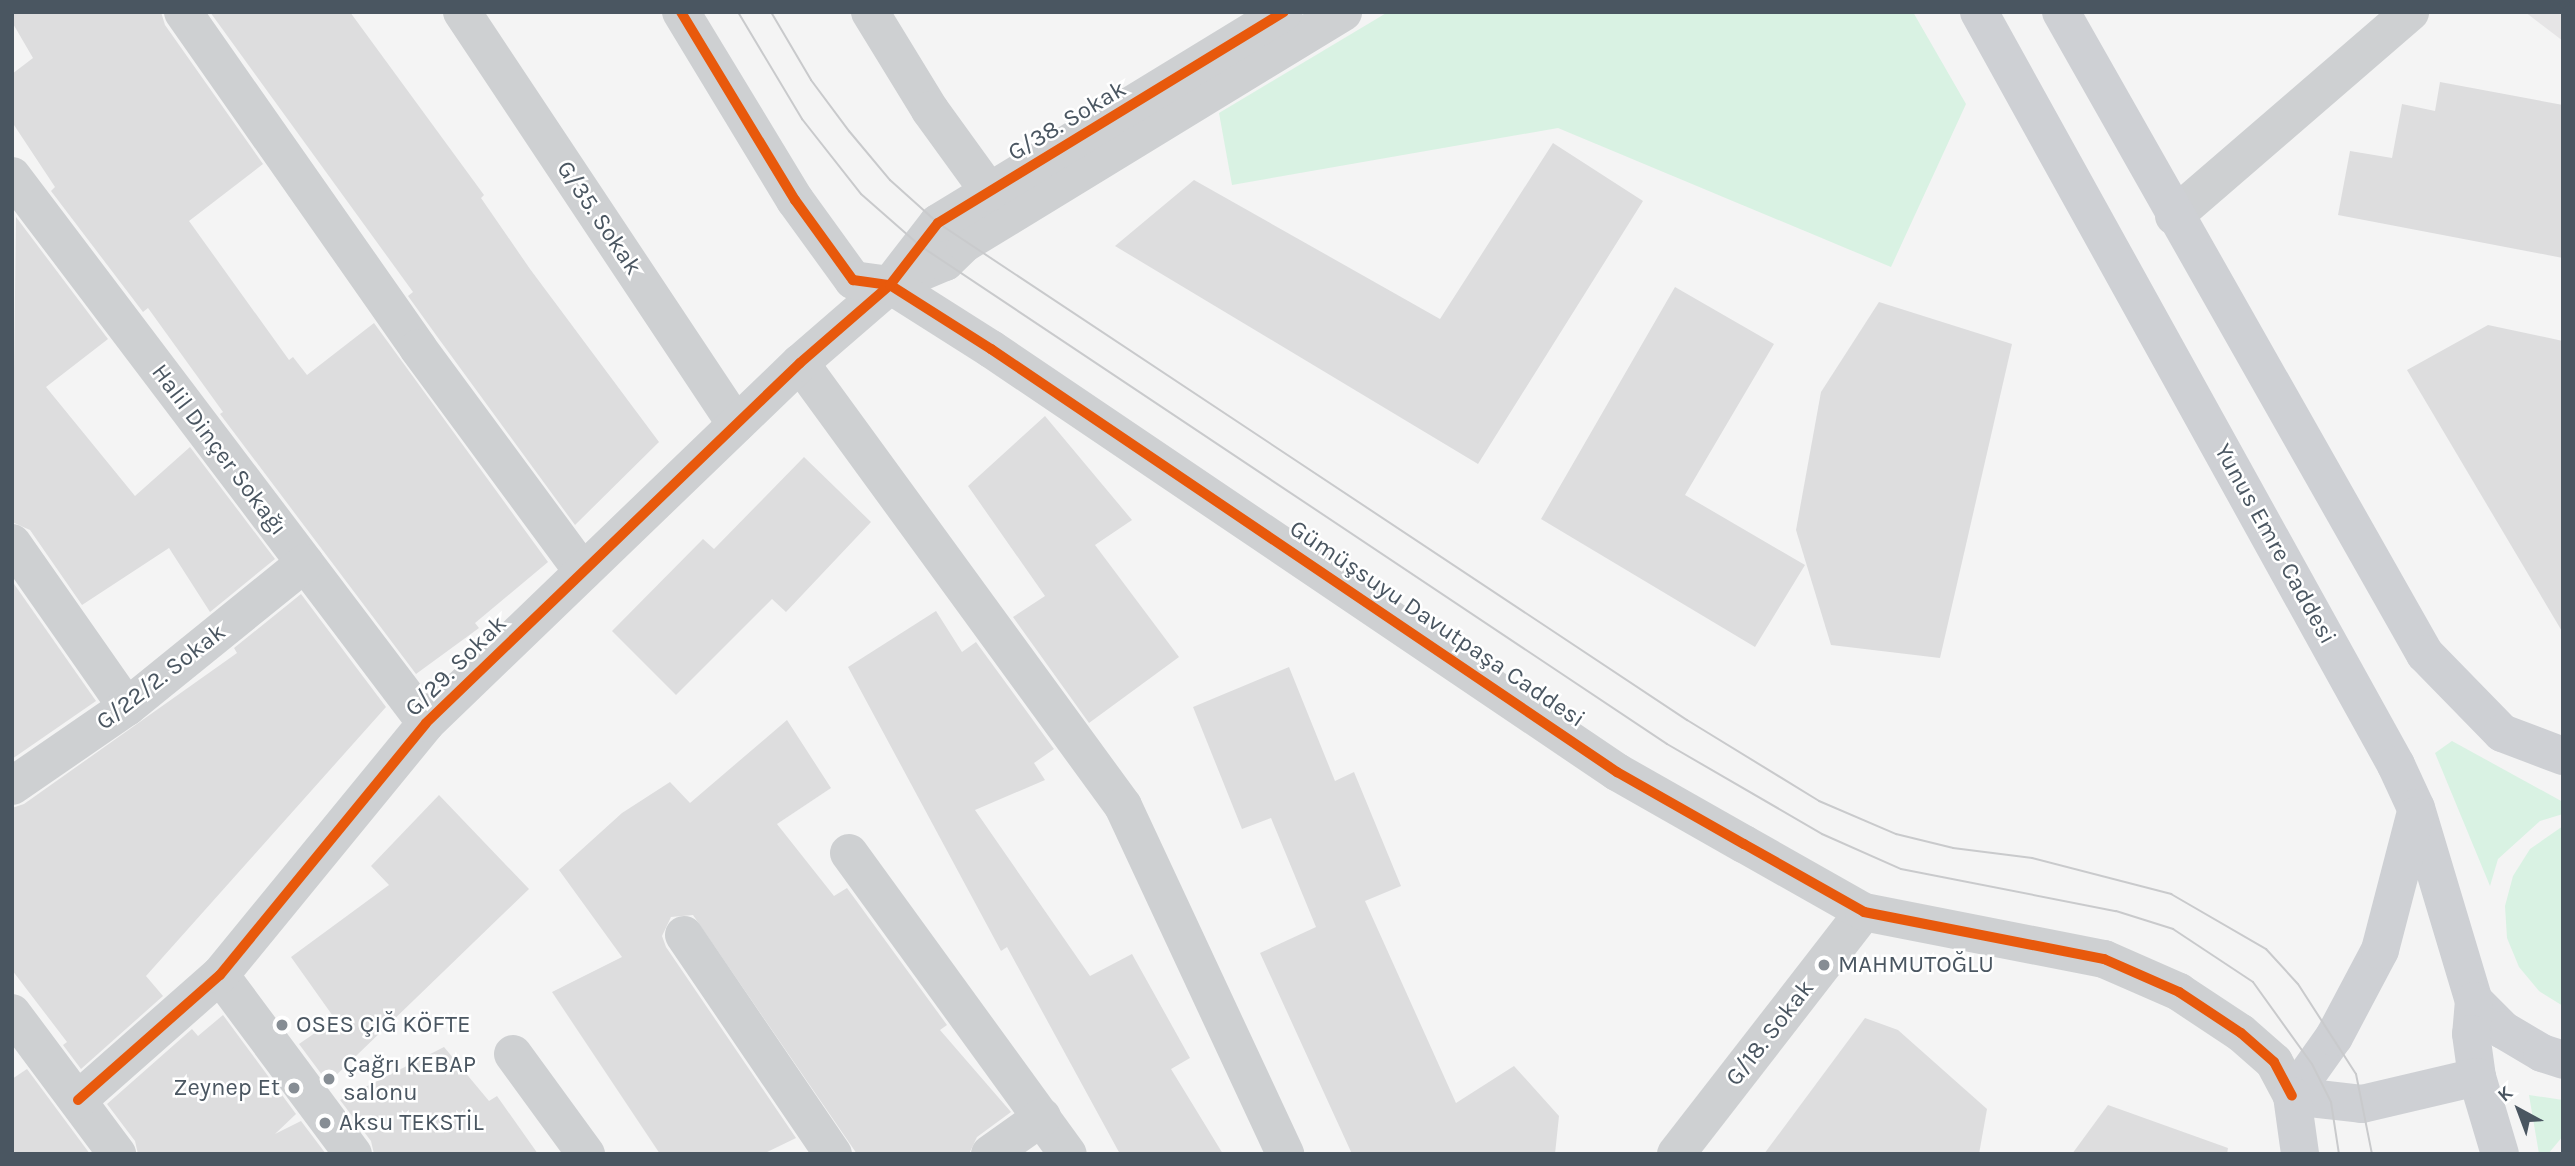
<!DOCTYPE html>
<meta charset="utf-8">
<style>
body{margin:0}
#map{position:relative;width:2575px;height:1166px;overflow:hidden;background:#f4f4f4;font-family:Karla,sans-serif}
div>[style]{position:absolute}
.education>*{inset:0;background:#e6e5e6}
.green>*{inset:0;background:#d9f2e3}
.building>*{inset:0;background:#ddddde}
.minor>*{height:38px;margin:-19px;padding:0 19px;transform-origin:19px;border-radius:19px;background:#ced0d2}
.tertiary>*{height:38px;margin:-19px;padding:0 19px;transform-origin:19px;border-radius:19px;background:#ced0d2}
.secondary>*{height:38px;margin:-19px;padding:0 19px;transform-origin:19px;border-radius:19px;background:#ced0d4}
.tram>*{height:2px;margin:-1px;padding:0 1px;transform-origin:1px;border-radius:1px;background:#c9cacc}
.cycleway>*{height:10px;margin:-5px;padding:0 5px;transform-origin:5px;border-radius:5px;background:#e8590c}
.dots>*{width:19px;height:19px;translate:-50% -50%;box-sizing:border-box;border:4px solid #fff;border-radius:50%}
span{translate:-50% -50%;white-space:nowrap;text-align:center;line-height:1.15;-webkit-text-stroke:5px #fff;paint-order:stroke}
.street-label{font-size:24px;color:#4a5661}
.poi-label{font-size:24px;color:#4a5661}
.left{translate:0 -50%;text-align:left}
.right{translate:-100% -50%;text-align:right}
.frame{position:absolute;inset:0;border:14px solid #4a5661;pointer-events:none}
.north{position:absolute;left:2484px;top:1075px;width:70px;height:70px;-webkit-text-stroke:5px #fff;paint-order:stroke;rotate:319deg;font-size:19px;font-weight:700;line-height:28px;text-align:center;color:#4a5661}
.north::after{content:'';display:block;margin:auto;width:24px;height:32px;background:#4a5661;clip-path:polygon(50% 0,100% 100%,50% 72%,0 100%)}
</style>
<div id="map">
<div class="education">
<i style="clip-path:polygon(2525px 12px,2563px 12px,2563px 41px)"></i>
</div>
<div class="green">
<i style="clip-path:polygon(1388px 12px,1913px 12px,1966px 104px,1891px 267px,1558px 128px,1232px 185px,1219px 113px)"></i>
<i style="clip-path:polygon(2452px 741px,2563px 802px,2563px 814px,2540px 821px,2498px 859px,2490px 886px,2435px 753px)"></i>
<i style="clip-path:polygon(2563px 826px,2563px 1006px,2539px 991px,2519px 967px,2507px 938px,2505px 906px,2513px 876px,2530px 849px)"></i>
<i style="clip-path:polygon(2529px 1095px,2563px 1100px,2563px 1136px,2548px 1154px,2539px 1154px)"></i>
</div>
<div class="building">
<i style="clip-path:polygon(12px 12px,161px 12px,165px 25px,263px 164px,189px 221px,289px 360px,293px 357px,307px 375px,374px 323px,548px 562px,475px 623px,479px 628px,416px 674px,220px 414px,223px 412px,148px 308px,143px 312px,51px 191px,55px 187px,12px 122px,12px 74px,33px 58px,12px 22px)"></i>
<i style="clip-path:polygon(210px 12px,350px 12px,484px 195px,481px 198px,530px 269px,659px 442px,575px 525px,436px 335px,408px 296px,413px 292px)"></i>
<i style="clip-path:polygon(2440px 82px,2563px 105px,2563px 258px,2338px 215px,2350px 151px,2392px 158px,2402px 104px,2435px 111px)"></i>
<i style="clip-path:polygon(1553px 143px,1643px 201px,1478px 464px,1115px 246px,1194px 180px,1440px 319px)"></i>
<i style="clip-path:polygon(16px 217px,108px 339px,46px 387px,135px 496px,190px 447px,275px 559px,210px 612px,169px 548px,82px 605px,30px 530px,12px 522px)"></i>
<i style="clip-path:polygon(1675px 287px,1774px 344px,1685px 495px,1805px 565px,1755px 647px,1541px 519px)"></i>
<i style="clip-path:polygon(1879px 302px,2012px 344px,1940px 658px,1831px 645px,1796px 530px,1821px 392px)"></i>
<i style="clip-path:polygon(2488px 325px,2563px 341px,2563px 633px,2407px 370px)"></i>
<i style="clip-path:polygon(1045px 416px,1132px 520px,1095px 545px,1179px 657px,1089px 723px,1013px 617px,1045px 596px,968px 486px)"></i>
<i style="clip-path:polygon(804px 457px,871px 522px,786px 612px,772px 599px,676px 695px,612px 631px,703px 539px,714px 549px)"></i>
<i style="clip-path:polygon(12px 581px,96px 701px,12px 759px)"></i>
<i style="clip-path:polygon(301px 594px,386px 707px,146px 976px,163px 996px,81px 1069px,63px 1045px,67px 1042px,12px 970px,12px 808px,24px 804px,237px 653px,234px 648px)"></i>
<i style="clip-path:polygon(936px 611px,962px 652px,976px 642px,1054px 749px,1034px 763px,1045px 780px,975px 810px,1090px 976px,1132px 954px,1190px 1058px,1171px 1069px,1223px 1154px,1120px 1154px,1007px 947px,1001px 951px,848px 667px)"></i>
<i style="clip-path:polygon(1289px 667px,1335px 781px,1354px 772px,1401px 886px,1365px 901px,1456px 1103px,1514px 1066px,1559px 1116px,1555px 1154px,1352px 1154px,1260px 953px,1316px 927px,1271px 818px,1242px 829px,1193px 707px)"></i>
<i style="clip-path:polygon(787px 720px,831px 788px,777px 824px,834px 896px,847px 888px,947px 1025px,940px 1030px,1011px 1112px,977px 1137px,969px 1154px,857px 1154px,693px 915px,671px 917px,662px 936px,666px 947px,796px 1138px,763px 1154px,660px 1154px,552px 992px,622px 957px,559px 870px,622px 813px,670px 782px,690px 803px)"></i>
<i style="clip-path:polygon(439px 795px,529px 889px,328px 1083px,299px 1044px,335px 1019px,291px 957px,389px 885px,371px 866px)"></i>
<i style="clip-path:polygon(223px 1015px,296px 1114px,275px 1134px,301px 1121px,326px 1154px,138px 1154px,135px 1141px,107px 1104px,192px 1029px,198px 1036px)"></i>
<i style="clip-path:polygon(1865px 1018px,1898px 1030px,1987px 1109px,1979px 1154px,1764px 1154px)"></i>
<i style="clip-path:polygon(444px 1047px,489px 1101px,497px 1096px,538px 1154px,374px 1154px,371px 1141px,340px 1100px)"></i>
<i style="clip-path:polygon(27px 1069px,90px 1154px,12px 1154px,12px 1079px)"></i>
<i style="clip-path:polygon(2108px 1105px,2228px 1148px,2227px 1154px,2072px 1154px)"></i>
</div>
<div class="minor">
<i style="left:183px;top:12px;width:410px;rotate:55deg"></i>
<i style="left:418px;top:348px;width:278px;rotate:53.6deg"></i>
<i style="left:462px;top:12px;width:495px;rotate:56.4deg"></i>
<i style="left:12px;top:176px;width:686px;rotate:52.88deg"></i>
<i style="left:2174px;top:216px;width:312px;rotate:-40.8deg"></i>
<i style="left:890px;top:285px;width:60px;rotate:-22.7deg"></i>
<i style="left:945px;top:262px;width:28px;rotate:-44deg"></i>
<i style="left:965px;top:243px;width:443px;rotate:-31.4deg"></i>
<i style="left:800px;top:363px;width:548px;rotate:53.9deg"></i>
<i style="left:1123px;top:806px;width:384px;rotate:65deg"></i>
<i style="left:12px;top:543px;width:200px;rotate:55deg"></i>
<i style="left:12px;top:786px;width:140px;rotate:-34.5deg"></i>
<i style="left:127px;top:707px;width:229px;rotate:-39deg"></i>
<i style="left:849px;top:853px;width:372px;rotate:54deg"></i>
<i style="left:684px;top:935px;width:265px;rotate:55.8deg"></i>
<i style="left:220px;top:975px;width:223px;rotate:53.4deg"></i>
<i style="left:12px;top:1013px;width:176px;rotate:53.3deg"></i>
<i style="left:513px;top:1054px;width:124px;rotate:53.9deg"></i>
<i style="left:78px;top:1100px;width:189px;rotate:-41.4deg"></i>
<i style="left:220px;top:975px;width:325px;rotate:-50.7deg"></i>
<i style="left:426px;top:723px;width:519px;rotate:-43.91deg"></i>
<i style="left:800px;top:363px;width:119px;rotate:-40.9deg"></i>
<i style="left:890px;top:285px;width:78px;rotate:-52.3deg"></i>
<i style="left:938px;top:223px;width:405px;rotate:-31.4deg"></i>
<i style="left:990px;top:1154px;width:64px;rotate:-35.4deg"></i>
<i style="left:1676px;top:1154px;width:306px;rotate:-52.2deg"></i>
</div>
<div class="tertiary">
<i style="left:681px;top:12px;width:220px;rotate:58.8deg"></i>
<i style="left:795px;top:200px;width:99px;rotate:54.1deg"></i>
<i style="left:853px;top:280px;width:37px;rotate:8deg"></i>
<i style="left:890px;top:285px;width:120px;rotate:32.4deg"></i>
<i style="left:991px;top:349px;width:756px;rotate:34.05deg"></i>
<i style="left:1617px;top:772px;width:146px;rotate:29.6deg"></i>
<i style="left:1744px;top:844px;width:138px;rotate:29.5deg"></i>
<i style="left:1864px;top:912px;width:245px;rotate:11.1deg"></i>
<i style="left:2104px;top:959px;width:82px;rotate:23.7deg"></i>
<i style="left:2179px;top:992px;width:74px;rotate:33.5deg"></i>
<i style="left:2241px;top:1033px;width:44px;rotate:41.3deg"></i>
<i style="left:2274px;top:1062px;width:38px;rotate:62deg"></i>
<i style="left:870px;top:12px;width:115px;rotate:58.5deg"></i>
<i style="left:930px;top:110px;width:102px;rotate:54.1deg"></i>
</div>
<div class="secondary">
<i style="left:1979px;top:12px;width:861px;rotate:61.02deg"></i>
<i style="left:2396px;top:765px;width:47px;rotate:65.1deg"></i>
<i style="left:2416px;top:808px;width:202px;rotate:73.3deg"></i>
<i style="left:2474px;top:1001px;width:41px;rotate:45deg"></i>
<i style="left:2503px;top:1030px;width:45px;rotate:30.5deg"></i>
<i style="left:2542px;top:1053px;width:22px;rotate:18deg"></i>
<i style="left:2061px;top:12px;width:738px;rotate:60.45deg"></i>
<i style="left:2425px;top:654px;width:110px;rotate:45.7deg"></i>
<i style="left:2502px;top:733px;width:65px;rotate:20.7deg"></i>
<i style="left:2474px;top:1001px;width:33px;rotate:95deg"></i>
<i style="left:2471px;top:1034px;width:43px;rotate:82.1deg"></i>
<i style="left:2477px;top:1077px;width:80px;rotate:73.4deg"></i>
<i style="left:2292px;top:1096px;width:72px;rotate:-54.6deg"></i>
<i style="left:2334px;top:1037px;width:98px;rotate:-62.1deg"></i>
<i style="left:2380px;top:950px;width:138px;rotate:-75.4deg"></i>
<i style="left:2292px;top:1096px;width:70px;rotate:6.5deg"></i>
<i style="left:2362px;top:1104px;width:118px;rotate:-13.2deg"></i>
<i style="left:2292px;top:1096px;width:59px;rotate:82.1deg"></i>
</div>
<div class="tram">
<i style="left:738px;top:12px;width:125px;rotate:59.1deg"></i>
<i style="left:802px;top:119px;width:95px;rotate:51.8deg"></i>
<i style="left:861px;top:194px;width:77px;rotate:41.3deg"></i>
<i style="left:919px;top:245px;width:899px;rotate:33.71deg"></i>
<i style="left:1667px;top:744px;width:179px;rotate:30.1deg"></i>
<i style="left:1822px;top:834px;width:86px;rotate:23.9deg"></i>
<i style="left:1901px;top:869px;width:219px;rotate:11.1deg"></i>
<i style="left:2116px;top:911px;width:60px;rotate:17.5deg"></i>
<i style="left:2173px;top:929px;width:96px;rotate:33.5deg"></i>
<i style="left:2253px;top:982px;width:101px;rotate:54.3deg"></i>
<i style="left:2312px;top:1064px;width:42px;rotate:63.4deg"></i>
<i style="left:2331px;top:1102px;width:53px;rotate:81.3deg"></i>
<i style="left:771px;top:12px;width:79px;rotate:59.5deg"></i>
<i style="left:811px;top:80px;width:64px;rotate:53.3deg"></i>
<i style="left:849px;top:131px;width:64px;rotate:50.1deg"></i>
<i style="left:890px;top:180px;width:64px;rotate:41.9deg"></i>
<i style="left:938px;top:223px;width:899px;rotate:33.57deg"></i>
<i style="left:1687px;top:720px;width:155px;rotate:31.5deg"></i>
<i style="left:1819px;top:801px;width:84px;rotate:23.2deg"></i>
<i style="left:1896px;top:834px;width:59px;rotate:13.8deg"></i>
<i style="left:1953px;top:848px;width:80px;rotate:7.2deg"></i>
<i style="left:2032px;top:858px;width:144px;rotate:14.5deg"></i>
<i style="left:2171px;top:894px;width:110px;rotate:30.1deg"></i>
<i style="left:2266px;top:949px;width:47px;rotate:47.6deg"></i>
<i style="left:2298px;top:984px;width:107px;rotate:57.2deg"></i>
<i style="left:2356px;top:1074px;width:82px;rotate:78.7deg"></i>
</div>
<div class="cycleway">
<i style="left:681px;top:12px;width:220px;rotate:58.8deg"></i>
<i style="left:795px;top:200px;width:99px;rotate:54.1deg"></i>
<i style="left:853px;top:280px;width:37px;rotate:8deg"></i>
<i style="left:890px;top:285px;width:120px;rotate:32.4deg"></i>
<i style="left:991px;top:349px;width:756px;rotate:34.05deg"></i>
<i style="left:1617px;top:772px;width:146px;rotate:29.6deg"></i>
<i style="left:1744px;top:844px;width:138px;rotate:29.5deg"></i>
<i style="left:1864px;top:912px;width:245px;rotate:11.1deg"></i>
<i style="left:2104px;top:959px;width:82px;rotate:23.7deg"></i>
<i style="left:2179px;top:992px;width:74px;rotate:33.5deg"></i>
<i style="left:2241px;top:1033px;width:44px;rotate:41.3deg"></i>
<i style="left:2274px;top:1062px;width:38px;rotate:62deg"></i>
<i style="left:78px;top:1100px;width:189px;rotate:-41.4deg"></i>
<i style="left:220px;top:975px;width:325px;rotate:-50.7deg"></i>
<i style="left:426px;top:723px;width:519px;rotate:-43.91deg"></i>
<i style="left:800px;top:363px;width:119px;rotate:-40.9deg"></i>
<i style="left:890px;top:285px;width:78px;rotate:-52.3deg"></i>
<i style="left:938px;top:223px;width:405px;rotate:-31.4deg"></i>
</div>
<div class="dots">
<i style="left:1824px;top:965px;background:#868d94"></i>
<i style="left:282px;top:1025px;background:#868d94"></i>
<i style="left:329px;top:1079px;background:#868d94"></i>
<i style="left:294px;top:1088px;background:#868d94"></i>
<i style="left:325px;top:1123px;background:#868d94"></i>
</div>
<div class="street-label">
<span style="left:1067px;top:121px;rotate:-31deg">G/38. Sokak</span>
<span style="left:599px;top:218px;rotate:56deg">G/35. Sokak</span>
<span style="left:219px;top:450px;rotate:53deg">Halil Dinçer Sokağı</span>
<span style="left:2275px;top:544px;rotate:61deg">Yunus Emre Caddesi</span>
<span style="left:1437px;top:624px;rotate:34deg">Gümüşsuyu Davutpaşa Caddesi</span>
<span style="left:456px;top:666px;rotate:-45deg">G/29. Sokak</span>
<span style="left:161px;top:677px;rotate:-38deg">G/22/2. Sokak</span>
<span style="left:1770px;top:1033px;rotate:-52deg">G/18. Sokak</span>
</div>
<div class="poi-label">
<span class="left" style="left:1838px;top:965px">MAHMUTOĞLU</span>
<span class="left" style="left:296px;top:1025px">OSES ÇIĞ KÖFTE</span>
<span class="left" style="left:343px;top:1079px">Çağrı KEBAP<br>salonu</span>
<span class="right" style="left:280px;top:1088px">Zeynep Et</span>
<span class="left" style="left:339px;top:1123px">Aksu TEKSTİL</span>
</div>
<div class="frame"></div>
<div class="north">K</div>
</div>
